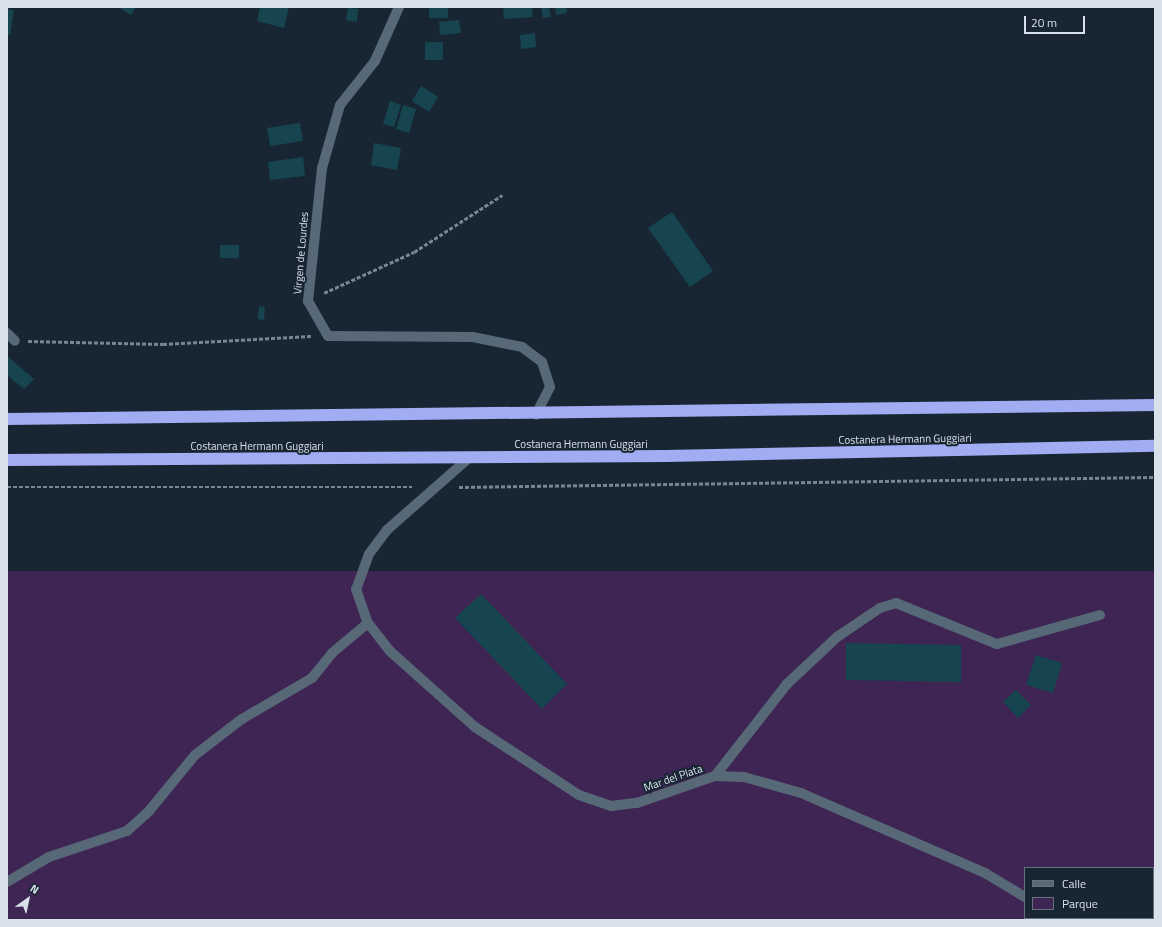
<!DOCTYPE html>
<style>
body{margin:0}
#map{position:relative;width:1162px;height:927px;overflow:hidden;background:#182633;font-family:"Titillium Web",sans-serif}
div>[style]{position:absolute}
.green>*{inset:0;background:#3e2553}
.building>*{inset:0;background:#164550}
.path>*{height:2.5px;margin-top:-1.25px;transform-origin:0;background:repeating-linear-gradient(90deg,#798590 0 4px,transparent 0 6px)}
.minor>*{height:10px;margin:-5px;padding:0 5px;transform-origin:5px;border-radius:5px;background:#576877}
.highway>*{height:12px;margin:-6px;padding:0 6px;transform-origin:6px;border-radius:6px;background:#a1acf3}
span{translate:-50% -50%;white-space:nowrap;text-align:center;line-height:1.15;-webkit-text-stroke:4px #182633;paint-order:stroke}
.street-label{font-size:11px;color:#d8e1ea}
.frame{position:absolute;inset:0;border:8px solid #d8e1ea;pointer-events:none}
.legend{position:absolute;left:1024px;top:867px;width:130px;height:52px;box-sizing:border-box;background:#182633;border:1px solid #65717c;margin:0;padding:5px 7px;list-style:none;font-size:12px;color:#d8e1ea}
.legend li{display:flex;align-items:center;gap:8px;height:20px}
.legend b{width:20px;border:1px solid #65717c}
.north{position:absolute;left:8px;top:879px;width:40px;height:40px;-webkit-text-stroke:3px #182633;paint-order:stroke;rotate:33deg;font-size:11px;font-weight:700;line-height:16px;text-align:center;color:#d8e1ea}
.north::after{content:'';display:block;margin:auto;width:14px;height:18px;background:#d8e1ea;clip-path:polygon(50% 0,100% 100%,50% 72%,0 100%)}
.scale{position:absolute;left:1024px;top:16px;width:61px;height:18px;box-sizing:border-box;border:2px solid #d8e1ea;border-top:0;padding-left:5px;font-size:12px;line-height:14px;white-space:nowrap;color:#d8e1ea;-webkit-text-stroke:3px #182633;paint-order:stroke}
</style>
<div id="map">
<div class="green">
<i style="clip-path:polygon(evenodd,7px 571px,1155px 571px,1155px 920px,7px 920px,7px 571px,1025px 868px,1153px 868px,1153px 918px,1025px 918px,1025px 868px)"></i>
</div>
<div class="building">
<i style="clip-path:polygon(118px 7px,136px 7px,131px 15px)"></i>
<i style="clip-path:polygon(260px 7px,289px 7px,284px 28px,257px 21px)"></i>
<i style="clip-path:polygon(429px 7px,448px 7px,448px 18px,429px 18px)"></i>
<i style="clip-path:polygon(503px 7px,532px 7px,533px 17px,504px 19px)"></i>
<i style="clip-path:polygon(541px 7px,549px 7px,551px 17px,543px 18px)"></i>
<i style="clip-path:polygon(555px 7px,566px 7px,567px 13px,556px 15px)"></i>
<i style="clip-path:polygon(348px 8px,358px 9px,357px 22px,346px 20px)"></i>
<i style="clip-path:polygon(7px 9px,14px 10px,10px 35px,7px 35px)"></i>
<i style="clip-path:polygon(459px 20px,461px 33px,440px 35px,439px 22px)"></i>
<i style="clip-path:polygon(535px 33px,536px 47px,521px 49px,520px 35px)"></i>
<i style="clip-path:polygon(425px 42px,443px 42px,443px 60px,425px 60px)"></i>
<i style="clip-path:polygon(421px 86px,438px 97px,429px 112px,412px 101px)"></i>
<i style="clip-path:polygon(390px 101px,401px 105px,394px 127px,383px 124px)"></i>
<i style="clip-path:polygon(403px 105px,416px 109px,409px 133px,396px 129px)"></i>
<i style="clip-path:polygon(300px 123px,303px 141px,270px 146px,267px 128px)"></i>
<i style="clip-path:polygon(374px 143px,401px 148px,397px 170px,371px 165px)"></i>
<i style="clip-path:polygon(303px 157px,305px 176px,270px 180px,268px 162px)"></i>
<i style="clip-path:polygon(672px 212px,713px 271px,690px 287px,648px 228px)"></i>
<i style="clip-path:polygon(220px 245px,239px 245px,239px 258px,220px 258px)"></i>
<i style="clip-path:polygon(259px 306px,265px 307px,264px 320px,258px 319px)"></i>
<i style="clip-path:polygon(7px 356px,34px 379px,24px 389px,7px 375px)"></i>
<i style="clip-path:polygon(481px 594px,567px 684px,542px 709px,455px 618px)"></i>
<i style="clip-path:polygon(846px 643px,961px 645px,961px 682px,846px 680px)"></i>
<i style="clip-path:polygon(1036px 655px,1062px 663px,1053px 693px,1026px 685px)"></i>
<i style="clip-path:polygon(1016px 690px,1031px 705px,1018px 718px,1003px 702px)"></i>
</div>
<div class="path">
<i style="left:324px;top:293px;width:99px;rotate:-24.5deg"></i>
<i style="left:414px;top:252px;width:105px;rotate:-32.9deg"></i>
<i style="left:28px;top:341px;width:135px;rotate:1.3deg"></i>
<i style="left:163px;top:344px;width:148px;rotate:-3.1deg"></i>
<i style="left:7px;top:487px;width:405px"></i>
<i style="left:459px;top:487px;width:696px;rotate:-0.82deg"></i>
</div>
<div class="minor">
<i style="left:399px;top:7px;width:59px;rotate:114deg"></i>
<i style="left:375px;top:61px;width:56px;rotate:128.5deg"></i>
<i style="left:340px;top:105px;width:66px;rotate:105.9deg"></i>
<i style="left:322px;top:168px;width:134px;rotate:96deg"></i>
<i style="left:308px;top:301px;width:40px;rotate:60.3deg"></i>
<i style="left:328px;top:336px;width:145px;rotate:0.4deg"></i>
<i style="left:473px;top:337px;width:50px;rotate:11.5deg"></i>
<i style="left:522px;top:347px;width:25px;rotate:37deg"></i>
<i style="left:542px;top:362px;width:26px;rotate:72deg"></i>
<i style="left:550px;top:387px;width:31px;rotate:117deg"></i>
<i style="left:7px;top:333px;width:11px;rotate:45deg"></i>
<i style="left:470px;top:457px;width:111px;rotate:138.7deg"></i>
<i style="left:387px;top:530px;width:30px;rotate:127deg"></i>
<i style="left:369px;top:554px;width:37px;rotate:110deg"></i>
<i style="left:356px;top:589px;width:36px;rotate:71deg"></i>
<i style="left:368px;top:623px;width:37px;rotate:52deg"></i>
<i style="left:391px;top:652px;width:113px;rotate:41.8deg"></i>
<i style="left:475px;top:727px;width:124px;rotate:33.2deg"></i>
<i style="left:579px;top:795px;width:34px;rotate:19deg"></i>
<i style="left:611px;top:806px;width:26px;rotate:-7deg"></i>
<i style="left:637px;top:803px;width:83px;rotate:-19.1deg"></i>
<i style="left:715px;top:776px;width:29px;rotate:2deg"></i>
<i style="left:744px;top:777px;width:59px;rotate:15.7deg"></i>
<i style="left:801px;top:793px;width:201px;rotate:23.5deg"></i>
<i style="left:985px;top:873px;width:47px;rotate:31deg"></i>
<i style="left:715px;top:776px;width:117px;rotate:-52deg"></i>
<i style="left:787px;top:684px;width:69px;rotate:-43.2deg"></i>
<i style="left:837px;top:637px;width:52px;rotate:-34deg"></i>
<i style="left:880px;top:608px;width:17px;rotate:-17deg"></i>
<i style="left:896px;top:603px;width:109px;rotate:22.1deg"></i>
<i style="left:997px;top:644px;width:107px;rotate:-15.7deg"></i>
<i style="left:7px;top:882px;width:49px;rotate:-30.8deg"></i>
<i style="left:49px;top:857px;width:82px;rotate:-18.4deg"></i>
<i style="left:127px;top:831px;width:30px;rotate:-42deg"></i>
<i style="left:149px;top:811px;width:72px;rotate:-50.6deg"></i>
<i style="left:195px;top:755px;width:59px;rotate:-37.5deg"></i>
<i style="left:242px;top:719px;width:81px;rotate:-30.4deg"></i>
<i style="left:312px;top:678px;width:32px;rotate:-51deg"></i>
<i style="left:332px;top:653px;width:47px;rotate:-39.8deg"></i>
<i style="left:1059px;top:918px;width:4px;rotate:34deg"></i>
</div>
<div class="highway">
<i style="left:7px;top:419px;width:1148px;rotate:-0.7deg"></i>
<i style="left:7px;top:460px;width:659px;rotate:-0.35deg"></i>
<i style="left:666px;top:456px;width:489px;rotate:-1.2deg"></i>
</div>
<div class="street-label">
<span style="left:301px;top:253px;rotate:-85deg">Virgen de Lourdes</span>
<span style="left:905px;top:439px;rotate:-1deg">Costanera Hermann Guggiari</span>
<span style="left:581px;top:444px">Costanera Hermann Guggiari</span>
<span style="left:257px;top:446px">Costanera Hermann Guggiari</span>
<span style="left:673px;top:778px;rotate:-19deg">Mar del Plata</span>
</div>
<div class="frame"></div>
<ul class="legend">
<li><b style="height:5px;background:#576877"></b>Calle</li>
<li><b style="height:11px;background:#3e2553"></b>Parque</li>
</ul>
<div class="north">N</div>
<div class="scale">20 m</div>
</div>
